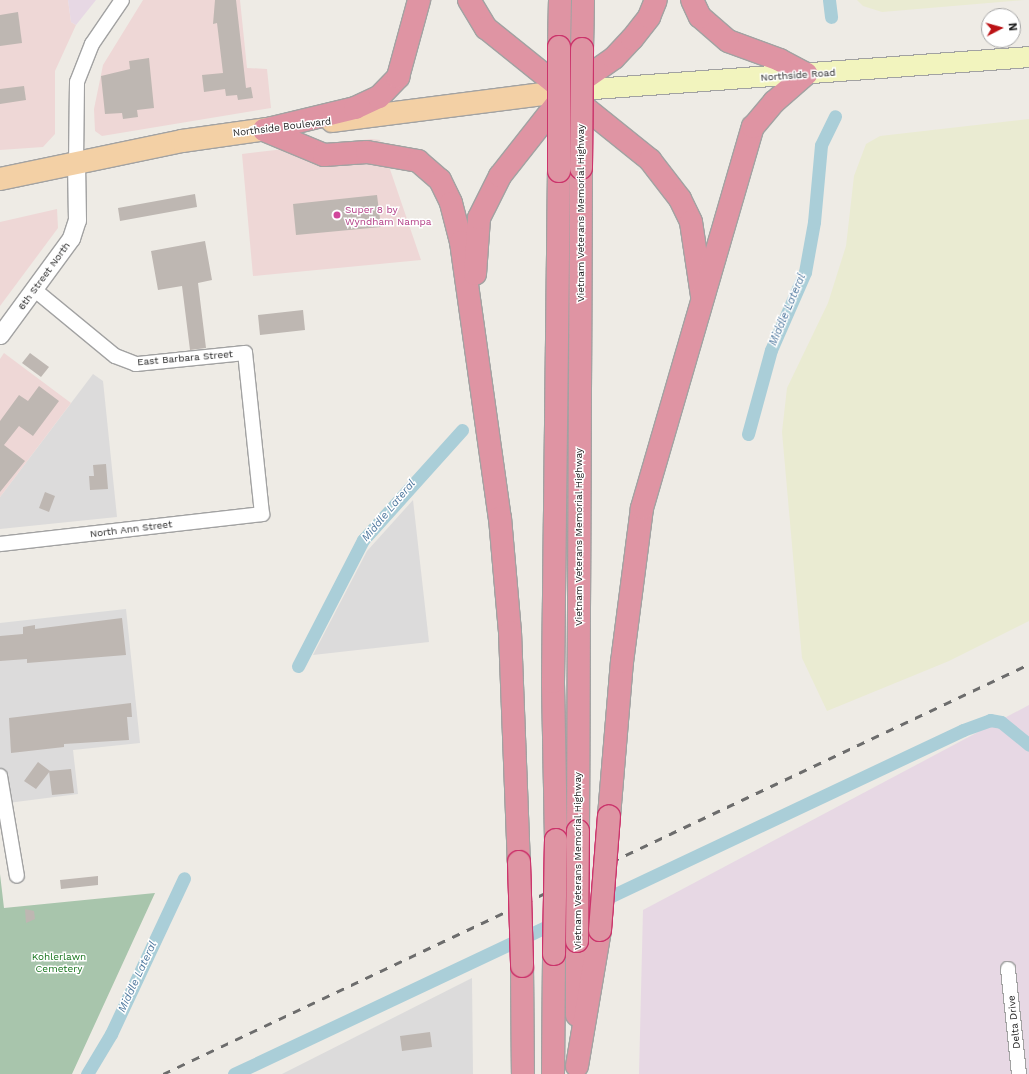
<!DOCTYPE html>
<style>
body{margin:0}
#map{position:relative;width:1029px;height:1074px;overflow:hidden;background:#eeebe5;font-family:"Work Sans",sans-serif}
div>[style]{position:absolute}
.residential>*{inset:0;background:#dcdbdb}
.commercial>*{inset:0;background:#eed7d6}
.industrial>*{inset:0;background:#e7d8e4}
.farmland>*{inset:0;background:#eaebd2}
.cemetery>*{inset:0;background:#a8c5ac}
.canal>*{height:13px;margin:-6.5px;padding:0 6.5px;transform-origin:6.5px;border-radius:6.5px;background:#aaced8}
.building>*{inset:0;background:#beb7b2}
.roads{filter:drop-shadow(1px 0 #a2a2a2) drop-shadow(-1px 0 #a2a2a2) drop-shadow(0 1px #a2a2a2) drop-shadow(0 -1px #a2a2a2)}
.minor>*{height:14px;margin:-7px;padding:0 7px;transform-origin:7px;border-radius:7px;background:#fff}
.tertiary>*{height:17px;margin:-8.5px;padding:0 8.5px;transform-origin:8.5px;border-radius:8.5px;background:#fff}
.secondary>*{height:20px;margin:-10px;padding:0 10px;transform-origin:10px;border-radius:10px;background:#f2f4be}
.primary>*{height:22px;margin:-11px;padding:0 11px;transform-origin:11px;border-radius:11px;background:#f3d0a5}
.motorway>*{height:22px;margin:-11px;padding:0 11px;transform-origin:11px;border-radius:11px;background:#df94a3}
.rail>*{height:3px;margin-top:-1.5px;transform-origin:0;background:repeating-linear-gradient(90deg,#6c6c6c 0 8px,transparent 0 16px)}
.bridges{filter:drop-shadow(1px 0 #cb346b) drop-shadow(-1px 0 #cb346b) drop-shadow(0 1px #cb346b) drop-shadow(0 -1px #cb346b)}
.motorway-bridge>*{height:22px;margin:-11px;padding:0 11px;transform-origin:11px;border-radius:11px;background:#df94a3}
.dots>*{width:11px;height:11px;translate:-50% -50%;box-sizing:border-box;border:2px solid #fff;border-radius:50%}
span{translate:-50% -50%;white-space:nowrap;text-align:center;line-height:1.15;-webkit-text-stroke:3px #fff;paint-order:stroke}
.street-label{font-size:10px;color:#1e1e1e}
.hotel-label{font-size:10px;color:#b23c85}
.left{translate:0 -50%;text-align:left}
.park-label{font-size:10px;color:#15731b}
.water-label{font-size:11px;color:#50799f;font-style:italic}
.north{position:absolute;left:981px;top:8px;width:40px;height:40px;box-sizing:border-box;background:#fff;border:1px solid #a5a5a5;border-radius:50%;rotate:84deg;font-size:11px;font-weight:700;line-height:16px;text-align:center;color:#1e1e1e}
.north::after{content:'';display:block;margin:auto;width:14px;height:18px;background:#bb1215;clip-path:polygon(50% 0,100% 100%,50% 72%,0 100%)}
</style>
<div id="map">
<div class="residential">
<i style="clip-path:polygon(93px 374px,103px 381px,117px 517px,0 529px,0 497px)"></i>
<i style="clip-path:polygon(413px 500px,429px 642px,313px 655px,367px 551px)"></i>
<i style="clip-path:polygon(126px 609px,140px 743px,73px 750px,78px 794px,0 804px,0 623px)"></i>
<i style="clip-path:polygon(472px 978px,473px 1074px,282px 1074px)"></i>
</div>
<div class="commercial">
<i style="clip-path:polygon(0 0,68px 0,71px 22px,76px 25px,55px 71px,55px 134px,43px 147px,0 150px)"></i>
<i style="clip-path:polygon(143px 0,240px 0,247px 68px,267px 69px,271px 108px,102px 136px,95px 131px,94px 109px,103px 65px)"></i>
<i style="clip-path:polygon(371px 139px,380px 140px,421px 260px,253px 276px,242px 154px)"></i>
<i style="clip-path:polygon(57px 209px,58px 228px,0 306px,0 222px)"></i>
<i style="clip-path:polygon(4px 353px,71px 403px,0 497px,0 359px)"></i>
</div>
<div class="industrial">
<i style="clip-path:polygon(68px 0,96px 0,76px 25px,71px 22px)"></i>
<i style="clip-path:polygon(1029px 705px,1029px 1074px,639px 1074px,643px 910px)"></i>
</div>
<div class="farmland">
<i style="clip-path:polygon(857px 0,1024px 0,882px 12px,863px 6px)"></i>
<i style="clip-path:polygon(1029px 119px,1029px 621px,949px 661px,827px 711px,802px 658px,782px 432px,787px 388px,828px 303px,846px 246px,854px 176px,866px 144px,880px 136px)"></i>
</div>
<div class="cemetery">
<i style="clip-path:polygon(0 874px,4px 908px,155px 893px,72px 1074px,0 1074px)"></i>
</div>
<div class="canal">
<i style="left:829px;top:0;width:17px;rotate:83deg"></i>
<i style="left:748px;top:434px;width:87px;rotate:-74.7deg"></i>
<i style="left:771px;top:350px;width:85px;rotate:-66.4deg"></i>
<i style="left:805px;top:272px;width:51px;rotate:-79.8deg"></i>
<i style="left:814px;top:222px;width:77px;rotate:-84.8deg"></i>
<i style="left:821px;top:145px;width:32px;rotate:-64deg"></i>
<i style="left:298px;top:666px;width:142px;rotate:-62.7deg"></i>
<i style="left:363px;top:540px;width:148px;rotate:-48deg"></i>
<i style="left:87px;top:1074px;width:47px;rotate:-59deg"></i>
<i style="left:111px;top:1034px;width:172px;rotate:-64.9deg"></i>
<i style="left:234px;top:1074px;width:806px;rotate:-25.26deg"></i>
<i style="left:963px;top:730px;width:29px;rotate:-20deg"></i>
<i style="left:990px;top:720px;width:11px;rotate:10deg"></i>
<i style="left:1001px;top:722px;width:36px;rotate:39deg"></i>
</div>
<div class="building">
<i style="clip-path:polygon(215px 0,236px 0,246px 88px,251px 87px,253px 98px,238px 100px,237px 95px,226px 96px,225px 89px,204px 92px,202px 75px,223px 73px,217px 23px,213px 24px)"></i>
<i style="clip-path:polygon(18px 12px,22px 43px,0 46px,0 15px)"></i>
<i style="clip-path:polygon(149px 58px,154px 108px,137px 110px,138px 117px,123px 119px,122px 113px,105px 114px,101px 76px,130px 69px,129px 61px)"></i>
<i style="clip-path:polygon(24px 86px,26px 100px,0 104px,0 89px)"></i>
<i style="clip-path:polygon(195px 194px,197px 207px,120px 221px,118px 208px)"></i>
<i style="clip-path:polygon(377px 195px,381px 227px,296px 235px,293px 204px)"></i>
<i style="clip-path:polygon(205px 241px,212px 280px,198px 283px,206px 348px,190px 350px,182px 286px,158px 290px,151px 251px)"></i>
<i style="clip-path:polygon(303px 310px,305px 330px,260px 335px,258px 315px)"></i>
<i style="clip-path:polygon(30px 353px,49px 367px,41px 377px,22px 363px)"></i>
<i style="clip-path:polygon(39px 386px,59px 401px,33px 436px,19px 426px,4px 445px,25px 461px,0 492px,0 421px,19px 395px,28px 401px)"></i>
<i style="clip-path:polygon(106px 464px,108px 489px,90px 490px,89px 476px,94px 476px,93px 465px)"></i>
<i style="clip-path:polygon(45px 492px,55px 496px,49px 512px,39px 508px)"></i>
<i style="clip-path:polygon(122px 618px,126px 655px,27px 663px,27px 659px,0 661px,0 636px,23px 634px,23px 627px,35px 625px,35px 629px)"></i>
<i style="clip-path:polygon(131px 703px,132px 717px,127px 717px,129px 740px,64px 744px,64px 747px,11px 753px,9px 718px)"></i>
<i style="clip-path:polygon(38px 762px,50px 771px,36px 789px,24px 781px)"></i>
<i style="clip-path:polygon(71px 769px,74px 793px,52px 795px,49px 771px)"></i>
<i style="clip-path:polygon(98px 876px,98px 885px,61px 889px,60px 880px)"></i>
<i style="clip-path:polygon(25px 909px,34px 911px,35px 919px,26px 923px)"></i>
<i style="clip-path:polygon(430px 1032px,432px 1047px,402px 1051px,400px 1036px)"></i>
</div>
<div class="roads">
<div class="minor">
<i style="left:76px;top:164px;width:82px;rotate:-89.3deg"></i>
<i style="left:77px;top:82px;width:41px;rotate:-68.5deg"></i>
<i style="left:92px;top:44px;width:53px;rotate:-55.7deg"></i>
<i style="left:0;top:544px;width:264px;rotate:-6.5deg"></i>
<i style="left:262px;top:514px;width:162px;rotate:-96deg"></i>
<i style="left:245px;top:353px;width:110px;rotate:174.2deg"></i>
<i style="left:136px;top:364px;width:22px;rotate:-159deg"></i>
<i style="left:115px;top:356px;width:104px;rotate:-140.5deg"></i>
<i style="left:0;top:776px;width:101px;rotate:80.4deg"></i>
<i style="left:1008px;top:969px;width:106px;rotate:84deg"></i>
</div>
<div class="tertiary">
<i style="left:0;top:335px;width:120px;rotate:-53.8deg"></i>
<i style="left:71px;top:238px;width:19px;rotate:-72deg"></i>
<i style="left:77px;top:220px;width:56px;rotate:-91deg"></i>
</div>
<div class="secondary">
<i style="left:567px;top:91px;width:463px;rotate:-4.2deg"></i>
</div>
<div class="primary">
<i style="left:332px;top:121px;width:237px;rotate:-7.3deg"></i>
<i style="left:0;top:179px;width:186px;rotate:-11.8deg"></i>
<i style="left:182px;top:141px;width:101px;rotate:-8deg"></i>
</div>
<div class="motorway">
<i style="left:469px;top:0;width:33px;rotate:59deg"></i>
<i style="left:486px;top:28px;width:211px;rotate:38.8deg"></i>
<i style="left:650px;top:160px;width:49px;rotate:52.4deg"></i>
<i style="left:680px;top:199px;width:25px;rotate:64deg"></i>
<i style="left:691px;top:222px;width:75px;rotate:81.5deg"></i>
<i style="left:559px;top:47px;width:47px;rotate:-88.8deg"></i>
<i style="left:582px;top:49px;width:49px;rotate:-88.8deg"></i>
<i style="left:264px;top:130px;width:65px;rotate:22.6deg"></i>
<i style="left:324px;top:155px;width:43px;rotate:-4deg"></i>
<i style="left:367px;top:152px;width:52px;rotate:10deg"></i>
<i style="left:418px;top:161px;width:29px;rotate:41deg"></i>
<i style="left:440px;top:180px;width:25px;rotate:64deg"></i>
<i style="left:451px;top:203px;width:40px;rotate:75.6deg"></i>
<i style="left:461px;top:242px;width:279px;rotate:82deg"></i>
<i style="left:500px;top:518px;width:114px;rotate:85deg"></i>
<i style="left:510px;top:632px;width:230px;rotate:87.8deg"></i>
<i style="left:264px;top:130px;width:94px;rotate:-13.6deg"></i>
<i style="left:355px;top:108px;width:26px;rotate:-25deg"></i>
<i style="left:379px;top:97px;width:28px;rotate:-46deg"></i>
<i style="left:398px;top:77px;width:80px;rotate:-74.7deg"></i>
<i style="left:475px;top:274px;width:56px;rotate:-85.9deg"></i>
<i style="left:479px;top:218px;width:47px;rotate:-63.4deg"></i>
<i style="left:500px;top:176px;width:108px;rotate:-51.8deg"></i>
<i style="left:567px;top:91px;width:57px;rotate:-35.1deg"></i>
<i style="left:614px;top:58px;width:26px;rotate:-47deg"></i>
<i style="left:632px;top:39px;width:28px;rotate:-52deg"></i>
<i style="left:649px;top:17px;width:18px;rotate:-68deg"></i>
<i style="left:609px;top:816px;width:155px;rotate:-85.2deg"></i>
<i style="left:622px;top:662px;width:155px;rotate:-82.6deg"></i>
<i style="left:642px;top:508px;width:397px;rotate:-73.8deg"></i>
<i style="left:753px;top:127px;width:33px;rotate:-50deg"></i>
<i style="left:774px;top:102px;width:43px;rotate:-41.2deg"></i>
<i style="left:806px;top:74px;width:30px;rotate:-152deg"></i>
<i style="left:780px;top:60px;width:55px;rotate:-159.9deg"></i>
<i style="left:728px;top:41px;width:37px;rotate:-139deg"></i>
<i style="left:700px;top:17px;width:19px;rotate:-115deg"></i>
<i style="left:578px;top:831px;width:663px;rotate:-89.74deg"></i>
<i style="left:556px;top:840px;width:158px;rotate:-91.1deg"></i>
<i style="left:553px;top:682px;width:511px;rotate:-89.33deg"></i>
<i style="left:522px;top:966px;width:108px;rotate:89.5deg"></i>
<i style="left:577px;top:1015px;width:74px;rotate:-90deg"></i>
<i style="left:577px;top:1066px;width:138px;rotate:-80.4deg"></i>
<i style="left:553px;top:1074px;width:120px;rotate:-89.5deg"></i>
</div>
</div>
<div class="rail">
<i style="left:163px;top:1074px;width:958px;rotate:-25.33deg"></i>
</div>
<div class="bridges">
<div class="motorway-bridge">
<i style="left:581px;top:168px;width:119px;rotate:-89.5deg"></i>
<i style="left:559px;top:171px;width:124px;rotate:-90deg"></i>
<i style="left:519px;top:862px;width:104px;rotate:88.3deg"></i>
<i style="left:600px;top:930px;width:114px;rotate:-85.5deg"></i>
<i style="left:577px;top:941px;width:110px;rotate:-89.5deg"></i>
<i style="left:554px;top:954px;width:114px;rotate:-89deg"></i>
</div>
</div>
<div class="dots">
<i style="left:337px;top:215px;background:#d1479c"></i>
</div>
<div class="street-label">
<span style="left:798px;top:75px;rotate:-4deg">Northside Road</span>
<span style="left:282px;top:127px;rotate:-7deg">Northside Boulevard</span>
<span style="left:581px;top:213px;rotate:-90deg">Vietnam Veterans Memorial Highway</span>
<span style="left:44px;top:276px;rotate:-54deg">6th Street North</span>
<span style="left:185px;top:358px;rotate:-5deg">East Barbara Street</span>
<span style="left:131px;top:529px;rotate:-7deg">North Ann Street</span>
<span style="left:579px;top:537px;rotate:-90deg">Vietnam Veterans Memorial Highway</span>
<span style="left:578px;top:861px;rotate:-90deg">Vietnam Veterans Memorial Highway</span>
<span style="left:1014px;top:1022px;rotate:-96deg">Delta Drive</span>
</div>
<div class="hotel-label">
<span class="left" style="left:345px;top:215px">Super 8 by<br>Wyndham Nampa</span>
</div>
<div class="park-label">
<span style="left:59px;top:962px">Kohlerlawn<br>Cemetery</span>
</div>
<div class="water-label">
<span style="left:788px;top:310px;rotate:-67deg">Middle Lateral</span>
<span style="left:389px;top:511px;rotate:-50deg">Middle Lateral</span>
<span style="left:138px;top:977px;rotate:-65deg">Middle Lateral</span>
</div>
<div class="north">N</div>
</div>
